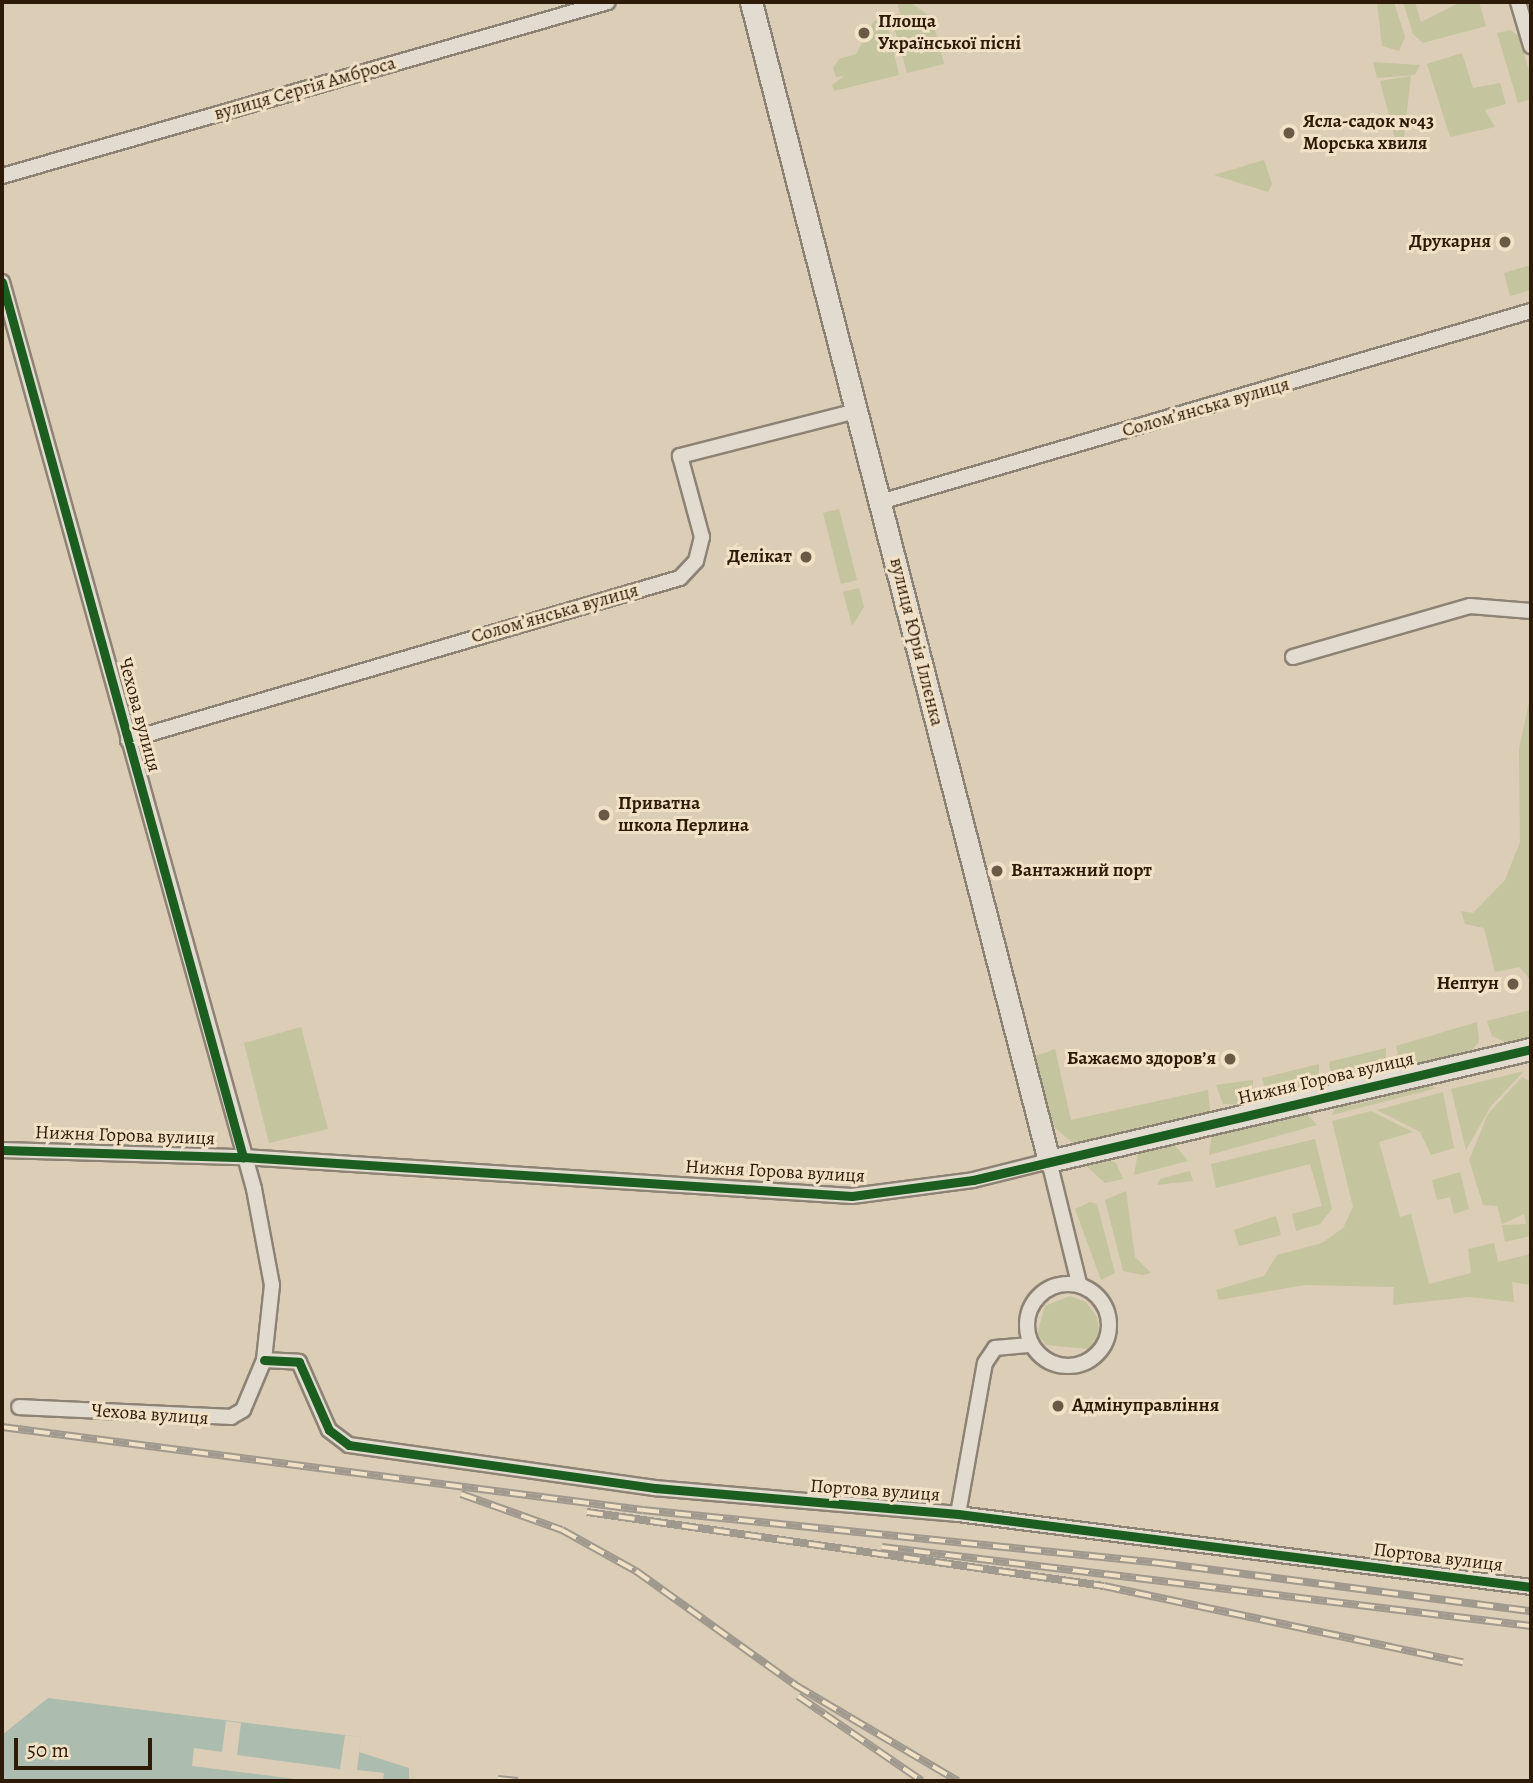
<!DOCTYPE html>
<meta charset="utf-8">
<style>
body{margin:0}
#map{position:relative;width:1533px;height:1783px;overflow:hidden;background:#dbcdb6;font-family:Alegreya,serif}
div>[style]{position:absolute}
.green>*{inset:0;background:#c4c49e}
.water>*{inset:0;background:#acbdb0}
.pier>*{inset:0;background:#dbcdb6}
.roads{filter:drop-shadow(2px 0 #8d8374) drop-shadow(-2px 0 #8d8374) drop-shadow(0 2px #8d8374) drop-shadow(0 -2px #8d8374)}
.street>*{height:14px;margin:-7px;padding:0 7px;transform-origin:7px;border-radius:7px;background:#e2dbd0}
.street>.ring{margin:-7px;padding:0;box-sizing:content-box;background:none;border:14px solid #e2dbd0;border-radius:50%}
.secondary>*{height:21px;margin:-10.5px;padding:0 10.5px;transform-origin:10.5px;border-radius:10.5px;background:#e2dbd0}
.rail>*{height:8px;margin-top:-4px;transform-origin:0;background:repeating-linear-gradient(90deg,#f1e1c6 0 16px,#a0998e 0 32px);box-sizing:border-box;border-block:2px solid #a0998e}
.cycleway>*{height:9px;margin:-4.5px;padding:0 4.5px;transform-origin:4.5px;border-radius:4.5px;background:#1b5e20}
.dots>*{width:19px;height:19px;translate:-50% -50%;box-sizing:border-box;border:4px solid #f1e1c6;border-radius:50%}
span{translate:-50% -50%;white-space:nowrap;text-align:center;line-height:1.15;-webkit-text-stroke:6px #f1e1c6;paint-order:stroke}
.poi-label{font-size:19px;color:#2d1b08;font-weight:700}
.left{translate:0 -50%;text-align:left}
.right{translate:-100% -50%;text-align:right}
.street-label{font-size:19px;color:#2d1b08}
.frame{position:absolute;inset:0;border:4px solid #2d1b08;pointer-events:none}
.scale{position:absolute;left:14px;top:1738px;width:138px;height:32px;box-sizing:border-box;border:4px solid #2d1b08;border-top:0;padding-left:9px;font-size:21px;line-height:24px;white-space:nowrap;color:#2d1b08;-webkit-text-stroke:5px #f1e1c6;paint-order:stroke}
</style>
<div id="map">
<div class="green">
<i style="clip-path:polygon(897px 2px,910px 2px,932px 18px,944px 64px,907px 73px,891px 16px,900px 13px)"></i>
<i style="clip-path:polygon(1377px 2px,1394px 2px,1405px 37px,1399px 51px,1382px 46px)"></i>
<i style="clip-path:polygon(1403px 2px,1415px 2px,1421px 22px,1461px 2px,1479px 2px,1486px 26px,1423px 43px,1413px 34px)"></i>
<i style="clip-path:polygon(886px 18px,899px 75px,834px 91px,832px 85px,844px 76px,836px 77px,833px 68px,839px 59px,856px 54px,874px 21px)"></i>
<i style="clip-path:polygon(1510px 30px,1519px 36px,1531px 78px,1531px 99px,1518px 103px,1497px 33px)"></i>
<i style="clip-path:polygon(1462px 53px,1473px 88px,1500px 83px,1506px 104px,1485px 110px,1495px 127px,1450px 137px,1427px 64px)"></i>
<i style="clip-path:polygon(1373px 62px,1420px 65px,1415px 75px,1377px 78px)"></i>
<i style="clip-path:polygon(1411px 76px,1403px 145px,1398px 150px,1380px 81px)"></i>
<i style="clip-path:polygon(1264px 160px,1272px 184px,1268px 192px,1214px 175px)"></i>
<i style="clip-path:polygon(1531px 265px,1531px 290px,1510px 296px,1504px 273px)"></i>
<i style="clip-path:polygon(839px 509px,857px 580px,841px 584px,823px 513px)"></i>
<i style="clip-path:polygon(859px 588px,864px 607px,852px 626px,843px 592px)"></i>
<i style="clip-path:polygon(1531px 693px,1531px 980px,1519px 967px,1495px 972px,1484px 928px,1465px 924px,1461px 911px,1473px 913px,1505px 880px,1520px 842px,1519px 749px)"></i>
<i style="clip-path:polygon(1531px 1010px,1531px 1037px,1507px 1043px,1492px 1036px,1487px 1021px)"></i>
<i style="clip-path:polygon(1477px 1022px,1479px 1042px,1471px 1051px,1406px 1068px,1400px 1063px,1396px 1046px)"></i>
<i style="clip-path:polygon(301px 1027px,328px 1129px,269px 1143px,244px 1043px)"></i>
<i style="clip-path:polygon(1386px 1048px,1386px 1073px,1339px 1084px,1332px 1080px,1329px 1062px)"></i>
<i style="clip-path:polygon(1055px 1049px,1071px 1120px,1208px 1090px,1210px 1111px,1073px 1143px,1054px 1127px,1035px 1056px)"></i>
<i style="clip-path:polygon(1319px 1064px,1319px 1089px,1267px 1096px,1262px 1078px)"></i>
<i style="clip-path:polygon(1524px 1071px,1491px 1106px,1466px 1150px,1451px 1089px)"></i>
<i style="clip-path:polygon(1522px 1077px,1531px 1082px,1531px 1236px,1505px 1242px,1502px 1225px,1526px 1224px,1524px 1214px,1502px 1224px,1497px 1206px,1483px 1205px,1469px 1160px,1488px 1114px)"></i>
<i style="clip-path:polygon(1253px 1080px,1252px 1105px,1223px 1104px,1216px 1085px)"></i>
<i style="clip-path:polygon(1428px 1086px,1437px 1088px,1332px 1115px,1337px 1103px,1354px 1105px)"></i>
<i style="clip-path:polygon(1443px 1092px,1454px 1148px,1431px 1155px,1420px 1132px,1377px 1110px)"></i>
<i style="clip-path:polygon(1371px 1111px,1413px 1132px,1379px 1142px,1400px 1217px,1411px 1214px,1429px 1284px,1471px 1273px,1468px 1249px,1494px 1243px,1498px 1262px,1531px 1254px,1531px 1285px,1512px 1282px,1514px 1302px,1469px 1297px,1393px 1305px,1394px 1287px,1305px 1285px,1219px 1300px,1216px 1290px,1264px 1276px,1277px 1255px,1322px 1243px,1343px 1228px,1353px 1207px,1332px 1121px)"></i>
<i style="clip-path:polygon(1305px 1112px,1317px 1125px,1209px 1155px,1212px 1133px)"></i>
<i style="clip-path:polygon(1315px 1139px,1332px 1209px,1320px 1224px,1296px 1231px,1292px 1214px,1322px 1206px,1310px 1164px,1216px 1188px,1211px 1164px)"></i>
<i style="clip-path:polygon(1172px 1142px,1188px 1161px,1134px 1175px,1138px 1153px)"></i>
<i style="clip-path:polygon(1101px 1157px,1116px 1163px,1123px 1179px,1105px 1183px,1083px 1163px)"></i>
<i style="clip-path:polygon(1190px 1171px,1193px 1181px,1157px 1185px,1160px 1179px)"></i>
<i style="clip-path:polygon(1460px 1172px,1469px 1209px,1454px 1214px,1450px 1197px,1437px 1200px,1432px 1180px)"></i>
<i style="clip-path:polygon(1126px 1191px,1135px 1257px,1151px 1273px,1143px 1275px,1123px 1271px,1105px 1200px)"></i>
<i style="clip-path:polygon(1090px 1202px,1097px 1204px,1115px 1273px,1101px 1280px,1075px 1209px)"></i>
<i style="clip-path:polygon(1276px 1216px,1281px 1235px,1239px 1246px,1234px 1230px)"></i>
<i style="clip-path:polygon(1070px 1296px,1086px 1302px,1097px 1317px,1100px 1338px,1089px 1349px,1046px 1345px,1037px 1334px,1045px 1306px)"></i>
</div>
<div class="water">
<i style="clip-path:polygon(48px 1698px,361px 1737px,359px 1752px,409px 1768px,409px 1781px,2px 1781px,2px 1735px)"></i>
</div>
<div class="pier">
<i style="clip-path:polygon(226px 1721px,241px 1723px,237px 1755px,340px 1769px,345px 1735px,361px 1737px,357px 1770px,384px 1773px,383px 1781px,311px 1781px,192px 1766px,194px 1748px,222px 1752px)"></i>
</div>
<div class="roads">
<div class="street">
<i style="left:1518px;top:2px;width:46px;rotate:73.5deg"></i>
<i style="left:2px;top:176px;width:630px;rotate:-16.02deg"></i>
<i style="left:2px;top:282px;width:941px;rotate:74.47deg"></i>
<i style="left:254px;top:1189px;width:98px;rotate:79.4deg"></i>
<i style="left:272px;top:1285px;width:75px;rotate:96.1deg"></i>
<i style="left:264px;top:1360px;width:54px;rotate:112.8deg"></i>
<i style="left:243px;top:1410px;width:14px;rotate:150deg"></i>
<i style="left:231px;top:1417px;width:212px;rotate:-177.3deg"></i>
<i style="left:880px;top:502px;width:678px;rotate:-16.35deg"></i>
<i style="left:1293px;top:657px;width:184px;rotate:-16.1deg"></i>
<i style="left:1470px;top:606px;width:61px;rotate:4.7deg"></i>
<i style="left:128px;top:740px;width:575px;rotate:-16.36deg"></i>
<i style="left:680px;top:578px;width:23px;rotate:-47deg"></i>
<i style="left:696px;top:561px;width:25px;rotate:-76deg"></i>
<i style="left:702px;top:537px;width:84px;rotate:-105.2deg"></i>
<i style="left:680px;top:456px;width:183px;rotate:-14.3deg"></i>
<i style="left:2px;top:1150px;width:241px;rotate:1.7deg"></i>
<i style="left:243px;top:1157px;width:610px;rotate:3.66deg"></i>
<i style="left:852px;top:1196px;width:122px;rotate:-7.5deg"></i>
<i style="left:973px;top:1180px;width:78px;rotate:-14deg"></i>
<i style="left:1049px;top:1161px;width:126px;rotate:76.2deg"></i>
<i class="ring" style="left:1027px;top:1284px;width:68px;height:68px"></i>
<i style="left:264px;top:1360px;width:35px;rotate:3deg"></i>
<i style="left:299px;top:1362px;width:74px;rotate:66.2deg"></i>
<i style="left:329px;top:1430px;width:25px;rotate:37deg"></i>
<i style="left:349px;top:1445px;width:309px;rotate:8deg"></i>
<i style="left:655px;top:1488px;width:304px;rotate:4.9deg"></i>
<i style="left:958px;top:1514px;width:578px;rotate:7.26deg"></i>
<i style="left:958px;top:1514px;width:153px;rotate:-79.9deg"></i>
<i style="left:985px;top:1363px;width:18px;rotate:-56deg"></i>
<i style="left:995px;top:1348px;width:33px;rotate:-5deg"></i>
</div>
<div class="secondary">
<i style="left:751px;top:2px;width:1197px;rotate:75.58deg"></i>
<i style="left:1049px;top:1161px;width:495px;rotate:-13.1deg"></i>
</div>
</div>
<div class="rail">
<i style="left:2px;top:1427px;width:646px;rotate:7.38deg"></i>
<i style="left:643px;top:1510px;width:520px;rotate:5.85deg"></i>
<i style="left:1160px;top:1563px;width:374px;rotate:7.4deg"></i>
<i style="left:461px;top:1494px;width:107px;rotate:19.6deg"></i>
<i style="left:562px;top:1530px;width:85px;rotate:29deg"></i>
<i style="left:636px;top:1571px;width:196px;rotate:35.6deg"></i>
<i style="left:795px;top:1685px;width:189px;rotate:30.5deg"></i>
<i style="left:587px;top:1512px;width:522px;rotate:8.15deg"></i>
<i style="left:1104px;top:1586px;width:367px;rotate:12deg"></i>
<i style="left:882px;top:1547px;width:654px;rotate:6.94deg"></i>
<i style="left:798px;top:1696px;width:150px;rotate:34.4deg"></i>
<i style="left:498px;top:1779px;width:20px;rotate:6deg"></i>
</div>
<div class="cycleway">
<i style="left:2px;top:282px;width:908px;rotate:74.6deg"></i>
<i style="left:2px;top:1150px;width:241px;rotate:1.7deg"></i>
<i style="left:243px;top:1157px;width:610px;rotate:3.66deg"></i>
<i style="left:852px;top:1196px;width:122px;rotate:-7.5deg"></i>
<i style="left:973px;top:1180px;width:573px;rotate:-13.21deg"></i>
<i style="left:264px;top:1360px;width:35px;rotate:3deg"></i>
<i style="left:299px;top:1362px;width:74px;rotate:66.2deg"></i>
<i style="left:329px;top:1430px;width:25px;rotate:37deg"></i>
<i style="left:349px;top:1445px;width:309px;rotate:8deg"></i>
<i style="left:655px;top:1488px;width:304px;rotate:4.9deg"></i>
<i style="left:958px;top:1514px;width:578px;rotate:7.26deg"></i>
</div>
<div class="dots">
<i style="left:864px;top:33px;background:#6a5945"></i>
<i style="left:1289px;top:133px;background:#6a5945"></i>
<i style="left:1505px;top:242px;background:#6a5945"></i>
<i style="left:806px;top:557px;background:#6a5945"></i>
<i style="left:604px;top:815px;background:#6a5945"></i>
<i style="left:997px;top:871px;background:#6a5945"></i>
<i style="left:1513px;top:984px;background:#6a5945"></i>
<i style="left:1230px;top:1059px;background:#6a5945"></i>
<i style="left:1058px;top:1406px;background:#6a5945"></i>
</div>
<div class="poi-label">
<span class="left" style="left:878px;top:33px">Площа<br>Української пісні</span>
<span class="left" style="left:1303px;top:133px">Ясла-садок №43<br>Морська хвиля</span>
<span class="right" style="left:1491px;top:242px">Друкарня</span>
<span class="right" style="left:792px;top:557px">Делікат</span>
<span class="left" style="left:618px;top:815px">Приватна<br>школа Перлина</span>
<span class="left" style="left:1011px;top:871px">Вантажний порт</span>
<span class="right" style="left:1499px;top:984px">Нептун</span>
<span class="right" style="left:1216px;top:1059px">Бажаємо здоровʼя</span>
<span class="left" style="left:1072px;top:1406px">Адмінуправління</span>
</div>
<div class="street-label">
<span style="left:305px;top:89px;rotate:-16deg">вулиця Сергія Амброса</span>
<span style="left:1206px;top:408px;rotate:-16deg">Соломʼянська вулиця</span>
<span style="left:555px;top:614px;rotate:-16deg">Соломʼянська вулиця</span>
<span style="left:916px;top:642px;rotate:76deg">вулиця Юрія Іллєнка</span>
<span style="left:139px;top:715px;rotate:75deg">Чехова вулиця</span>
<span style="left:1326px;top:1079px;rotate:-13deg">Нижня Горова вулиця</span>
<span style="left:125px;top:1136px;rotate:2deg">Нижня Горова вулиця</span>
<span style="left:775px;top:1172px;rotate:3deg">Нижня Горова вулиця</span>
<span style="left:150px;top:1415px;rotate:4deg">Чехова вулиця</span>
<span style="left:875px;top:1491px;rotate:4deg">Портова вулиця</span>
<span style="left:1438px;top:1558px;rotate:7deg">Портова вулиця</span>
</div>
<div class="frame"></div>
<div class="scale">50 m</div>
</div>
